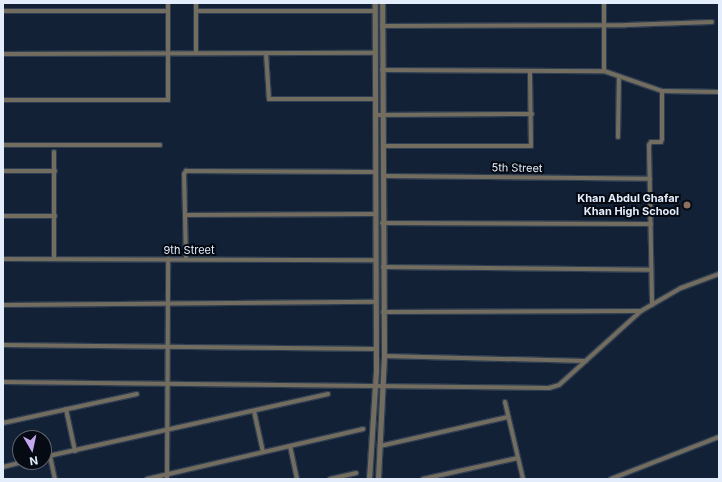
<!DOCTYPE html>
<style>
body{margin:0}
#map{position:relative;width:722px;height:482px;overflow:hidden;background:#122136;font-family:Inter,sans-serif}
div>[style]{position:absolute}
.roads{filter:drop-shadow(1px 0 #2f3e52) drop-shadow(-1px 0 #2f3e52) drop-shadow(0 1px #2f3e52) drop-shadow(0 -1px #2f3e52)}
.minor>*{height:4px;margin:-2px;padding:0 2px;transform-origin:2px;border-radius:2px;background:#736d60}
.tertiary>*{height:5px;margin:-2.5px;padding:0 2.5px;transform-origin:2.5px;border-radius:2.5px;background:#736d60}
.dots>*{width:11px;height:11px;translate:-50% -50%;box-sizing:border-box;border:2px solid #050a13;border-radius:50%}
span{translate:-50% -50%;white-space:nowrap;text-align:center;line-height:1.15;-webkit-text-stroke:4px #050a13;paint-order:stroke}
.street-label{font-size:11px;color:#e3edfc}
.poi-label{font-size:11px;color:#e3edfc;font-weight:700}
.right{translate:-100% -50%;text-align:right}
.frame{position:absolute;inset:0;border:4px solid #e3edfc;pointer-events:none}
.north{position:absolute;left:12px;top:430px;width:40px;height:40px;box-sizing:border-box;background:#050a13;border:1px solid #5e6570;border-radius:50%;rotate:171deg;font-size:11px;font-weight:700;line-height:16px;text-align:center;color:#e3edfc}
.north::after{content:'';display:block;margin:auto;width:14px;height:18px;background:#c4a7f1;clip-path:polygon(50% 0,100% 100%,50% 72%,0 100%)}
</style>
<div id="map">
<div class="roads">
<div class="minor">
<i style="left:3px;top:11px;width:165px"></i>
<i style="left:196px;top:11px;width:179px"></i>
<i style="left:382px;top:26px;width:244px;rotate:-0.2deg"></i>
<i style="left:626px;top:25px;width:86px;rotate:-2deg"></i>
<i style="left:196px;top:53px;width:50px;rotate:-90deg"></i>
<i style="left:266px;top:53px;width:46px;rotate:86.3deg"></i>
<i style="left:269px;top:99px;width:106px"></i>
<i style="left:3px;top:54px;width:372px;rotate:-0.2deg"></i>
<i style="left:382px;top:70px;width:222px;rotate:0.3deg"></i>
<i style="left:604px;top:71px;width:61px;rotate:19deg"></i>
<i style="left:662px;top:91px;width:48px;rotate:90deg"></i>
<i style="left:662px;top:139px;width:3px;rotate:108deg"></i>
<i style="left:661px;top:142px;width:10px;rotate:180deg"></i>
<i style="left:651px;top:142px;width:4px;rotate:124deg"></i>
<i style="left:649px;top:145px;width:160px;rotate:88.9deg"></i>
<i style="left:604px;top:71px;width:68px;rotate:-90deg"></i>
<i style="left:662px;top:91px;width:57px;rotate:1deg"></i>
<i style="left:3px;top:100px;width:165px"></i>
<i style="left:168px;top:100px;width:97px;rotate:-90deg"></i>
<i style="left:375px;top:115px;width:157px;rotate:-0.4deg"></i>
<i style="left:618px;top:137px;width:61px;rotate:-89.1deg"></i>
<i style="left:3px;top:145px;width:157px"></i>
<i style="left:383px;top:146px;width:148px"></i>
<i style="left:531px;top:146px;width:75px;rotate:-90.8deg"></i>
<i style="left:3px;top:171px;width:52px"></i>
<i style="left:383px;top:176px;width:267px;rotate:0.6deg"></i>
<i style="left:185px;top:215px;width:190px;rotate:-0.3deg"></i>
<i style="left:3px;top:216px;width:52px"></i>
<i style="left:382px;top:223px;width:269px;rotate:0.2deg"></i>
<i style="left:3px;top:259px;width:372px;rotate:0.2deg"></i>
<i style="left:54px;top:259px;width:107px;rotate:-90deg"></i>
<i style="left:186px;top:259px;width:85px;rotate:-91.3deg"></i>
<i style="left:184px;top:174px;width:4px;rotate:-56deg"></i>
<i style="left:186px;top:171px;width:189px;rotate:0.3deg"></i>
<i style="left:383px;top:267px;width:268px;rotate:0.6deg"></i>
<i style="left:3px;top:305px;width:372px;rotate:-0.5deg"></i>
<i style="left:383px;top:312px;width:258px;rotate:-0.2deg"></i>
<i style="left:3px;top:345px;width:373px;rotate:0.6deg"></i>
<i style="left:384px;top:356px;width:202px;rotate:1.4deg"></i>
<i style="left:3px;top:382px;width:546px;rotate:0.63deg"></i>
<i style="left:549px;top:388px;width:10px;rotate:-17deg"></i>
<i style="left:559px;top:385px;width:110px;rotate:-42.1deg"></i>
<i style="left:641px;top:311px;width:46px;rotate:-29.9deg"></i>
<i style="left:681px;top:288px;width:40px;rotate:-20.2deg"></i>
<i style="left:505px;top:402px;width:79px;rotate:76.8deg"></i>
<i style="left:66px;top:409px;width:43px;rotate:77.9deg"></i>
<i style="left:254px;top:411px;width:42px;rotate:77.6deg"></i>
<i style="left:3px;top:423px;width:137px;rotate:-12.2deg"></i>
<i style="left:290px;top:446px;width:34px;rotate:78deg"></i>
<i style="left:380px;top:446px;width:131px;rotate:-12.8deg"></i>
<i style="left:50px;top:456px;width:24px;rotate:78deg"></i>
<i style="left:44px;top:457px;width:291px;rotate:-12.5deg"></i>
<i style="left:3px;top:467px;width:21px;rotate:-14deg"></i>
<i style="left:147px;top:479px;width:222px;rotate:-13deg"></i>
<i style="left:167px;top:479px;width:220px;rotate:-89.7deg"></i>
<i style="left:330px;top:479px;width:27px;rotate:-13deg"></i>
<i style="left:423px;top:479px;width:97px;rotate:-12.5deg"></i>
<i style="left:611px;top:479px;width:116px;rotate:-21.3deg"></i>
</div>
<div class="tertiary">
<i style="left:369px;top:479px;width:107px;rotate:-86.3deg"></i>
<i style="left:376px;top:372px;width:369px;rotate:-90.2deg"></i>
<i style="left:378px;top:479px;width:123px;rotate:-87.2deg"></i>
<i style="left:384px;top:356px;width:353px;rotate:-90.3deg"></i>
</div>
</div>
<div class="dots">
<i style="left:687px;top:205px;background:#8d6e63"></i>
</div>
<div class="street-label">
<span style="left:517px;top:168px;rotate:1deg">5th Street</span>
<span style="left:189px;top:250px">9th Street</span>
</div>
<div class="poi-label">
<span class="right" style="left:679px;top:205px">Khan Abdul Ghafar<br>Khan High School</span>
</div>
<div class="frame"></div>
<div class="north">N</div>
</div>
